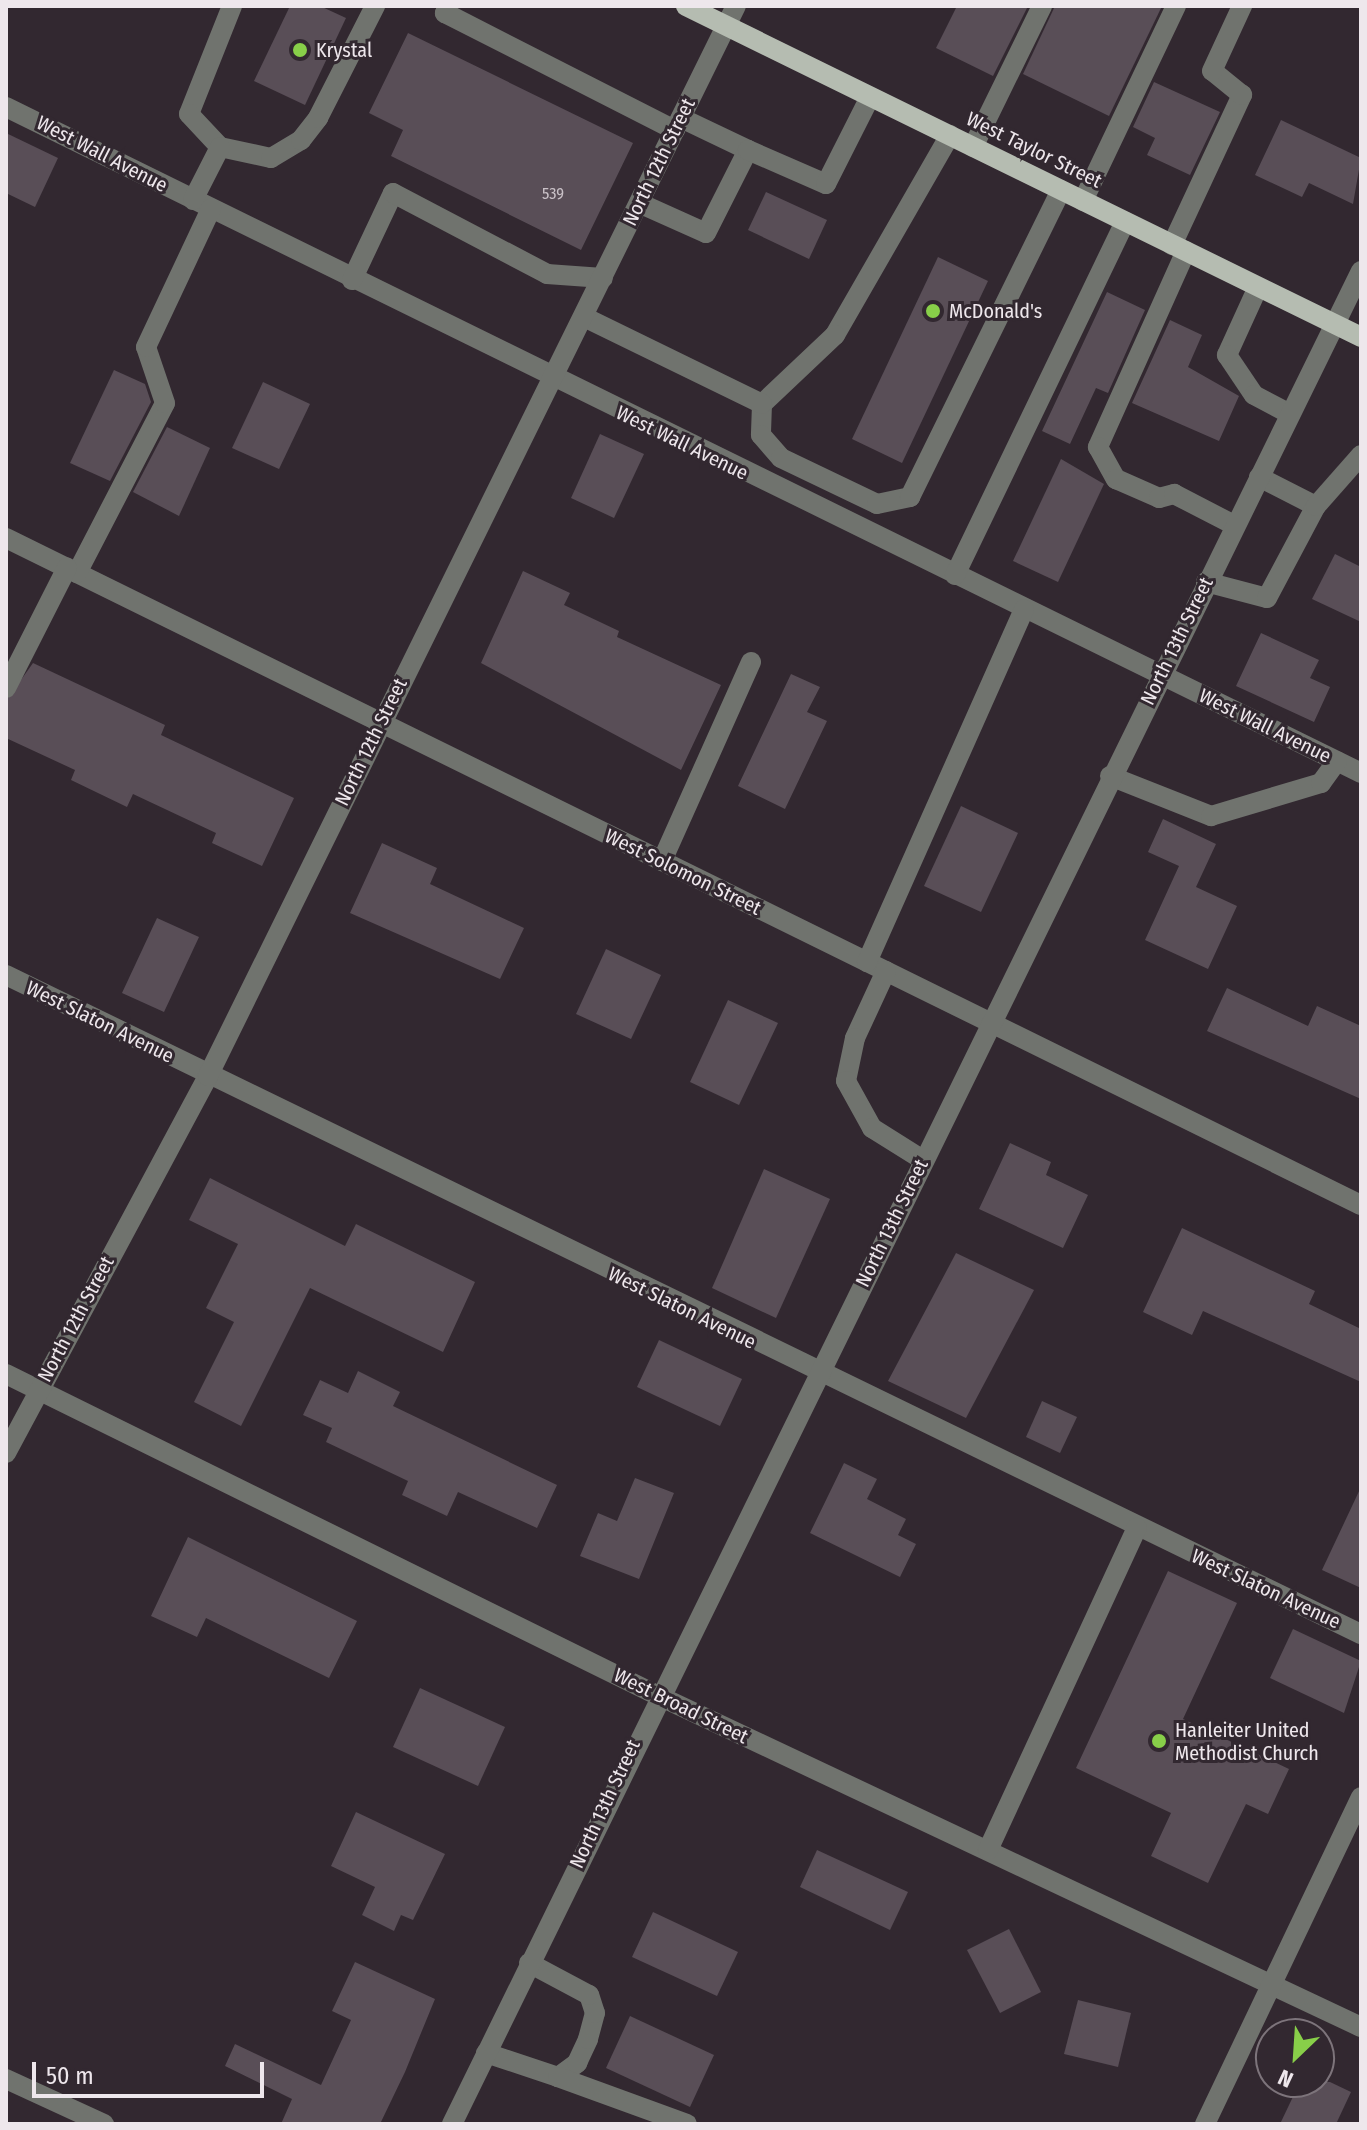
<!DOCTYPE html>
<style>
body{margin:0}
#map{position:relative;width:1367px;height:2130px;overflow:hidden;background:#322830;font-family:"Fira Sans Condensed",sans-serif}
div>[style]{position:absolute}
.building>*{inset:0;background:#594e57}
.minor>*{height:20px;margin:-10px;padding:0 10px;transform-origin:10px;border-radius:10px;background:#70736e}
.major>*{height:20px;margin:-10px;padding:0 10px;transform-origin:10px;border-radius:10px;background:#b5bcb1}
.dots>*{width:22px;height:22px;translate:-50% -50%;box-sizing:border-box;border:4px solid #322830;border-radius:50%}
span{translate:-50% -50%;white-space:nowrap;text-align:center;line-height:1.15;-webkit-text-stroke:6px #322830;paint-order:stroke}
.number-label{font-size:16px;color:#c9c1c7}
.number-label span{-webkit-text-stroke-width:0}
.poi-label{font-size:20px;color:#eee7ec}
.left{translate:0 -50%;text-align:left}
.street-label{font-size:20px;color:#eee7ec}
.frame{position:absolute;inset:0;border:8px solid #eee7ec;pointer-events:none}
.north{position:absolute;left:1255px;top:2018px;width:80px;height:80px;box-sizing:border-box;background:#322830;border:2px solid #7d747b;border-radius:50%;rotate:205deg;font-size:22px;font-weight:700;line-height:32px;text-align:center;color:#eee7ec}
.north::after{content:'';display:block;margin:auto;width:28px;height:36px;background:#88cf49;clip-path:polygon(50% 0,100% 100%,50% 72%,0 100%)}
.scale{position:absolute;left:32px;top:2062px;width:232px;height:36px;box-sizing:border-box;border:4px solid #eee7ec;border-top:0;padding-left:10px;font-size:24px;line-height:28px;white-space:nowrap;color:#eee7ec;-webkit-text-stroke:6px #322830;paint-order:stroke}
</style>
<div id="map">
<div class="building">
<i style="clip-path:polygon(290px 6px,320px 6px,346px 18px,305px 105px,254px 81px)"></i>
<i style="clip-path:polygon(957px 6px,1028px 6px,993px 76px,936px 48px)"></i>
<i style="clip-path:polygon(1055px 6px,1162px 6px,1109px 116px,1023px 74px)"></i>
<i style="clip-path:polygon(408px 33px,633px 143px,581px 250px,391px 156px,403px 130px,369px 113px)"></i>
<i style="clip-path:polygon(1154px 82px,1220px 112px,1190px 175px,1147px 155px,1155px 138px,1133px 127px)"></i>
<i style="clip-path:polygon(1281px 120px,1361px 158px,1353px 204px,1309px 183px,1302px 197px,1255px 175px)"></i>
<i style="clip-path:polygon(6px 133px,58px 158px,35px 207px,6px 193px)"></i>
<i style="clip-path:polygon(766px 192px,827px 220px,809px 259px,748px 230px)"></i>
<i style="clip-path:polygon(938px 257px,988px 281px,902px 463px,852px 439px)"></i>
<i style="clip-path:polygon(1107px 292px,1145px 310px,1108px 393px,1096px 388px,1070px 444px,1042px 431px)"></i>
<i style="clip-path:polygon(1170px 320px,1202px 335px,1188px 367px,1239px 396px,1219px 441px,1132px 403px)"></i>
<i style="clip-path:polygon(114px 370px,145px 384px,151px 402px,110px 481px,70px 463px)"></i>
<i style="clip-path:polygon(263px 382px,310px 404px,279px 469px,232px 448px)"></i>
<i style="clip-path:polygon(167px 427px,210px 448px,179px 516px,133px 492px)"></i>
<i style="clip-path:polygon(600px 434px,644px 454px,614px 518px,571px 498px)"></i>
<i style="clip-path:polygon(1061px 459px,1104px 484px,1058px 582px,1013px 561px)"></i>
<i style="clip-path:polygon(1335px 554px,1361px 567px,1361px 622px,1312px 599px)"></i>
<i style="clip-path:polygon(523px 571px,570px 593px,564px 605px,619px 631px,617px 637px,721px 685px,681px 770px,481px 663px)"></i>
<i style="clip-path:polygon(1261px 633px,1319px 660px,1310px 678px,1330px 687px,1314px 722px,1236px 686px)"></i>
<i style="clip-path:polygon(33px 663px,165px 725px,161px 735px,294px 798px,262px 866px,212px 843px,216px 833px,133px 794px,127px 807px,71px 780px,75px 770px,6px 738px,6px 701px)"></i>
<i style="clip-path:polygon(791px 674px,820px 687px,807px 712px,827px 721px,785px 809px,738px 786px)"></i>
<i style="clip-path:polygon(961px 806px,1018px 833px,981px 912px,924px 886px)"></i>
<i style="clip-path:polygon(1163px 819px,1216px 844px,1196px 887px,1237px 906px,1208px 969px,1145px 940px,1179px 866px,1148px 852px)"></i>
<i style="clip-path:polygon(382px 843px,437px 868px,430px 884px,524px 928px,500px 979px,350px 913px)"></i>
<i style="clip-path:polygon(157px 918px,199px 937px,164px 1012px,122px 993px)"></i>
<i style="clip-path:polygon(606px 949px,661px 975px,631px 1039px,576px 1014px)"></i>
<i style="clip-path:polygon(1227px 988px,1308px 1026px,1317px 1006px,1361px 1026px,1361px 1099px,1207px 1031px)"></i>
<i style="clip-path:polygon(728px 1000px,778px 1023px,739px 1105px,690px 1082px)"></i>
<i style="clip-path:polygon(1010px 1143px,1051px 1162px,1046px 1175px,1088px 1195px,1063px 1248px,979px 1209px)"></i>
<i style="clip-path:polygon(764px 1169px,830px 1199px,776px 1318px,712px 1288px)"></i>
<i style="clip-path:polygon(210px 1178px,345px 1246px,356px 1224px,475px 1282px,443px 1352px,310px 1288px,241px 1426px,194px 1402px,234px 1322px,206px 1308px,238px 1244px,189px 1220px)"></i>
<i style="clip-path:polygon(1182px 1228px,1315px 1291px,1309px 1304px,1361px 1329px,1361px 1382px,1203px 1311px,1192px 1335px,1143px 1312px)"></i>
<i style="clip-path:polygon(956px 1253px,1034px 1290px,966px 1418px,888px 1381px)"></i>
<i style="clip-path:polygon(659px 1340px,742px 1379px,720px 1426px,637px 1387px)"></i>
<i style="clip-path:polygon(358px 1371px,400px 1392px,393px 1406px,557px 1485px,537px 1528px,458px 1492px,447px 1516px,402px 1495px,408px 1481px,326px 1442px,332px 1428px,303px 1415px,320px 1380px,348px 1393px)"></i>
<i style="clip-path:polygon(1042px 1401px,1077px 1417px,1060px 1453px,1026px 1437px)"></i>
<i style="clip-path:polygon(844px 1463px,877px 1479px,867px 1499px,906px 1519px,898px 1535px,916px 1544px,900px 1577px,810px 1533px)"></i>
<i style="clip-path:polygon(635px 1478px,674px 1493px,639px 1579px,580px 1556px,598px 1513px,617px 1521px)"></i>
<i style="clip-path:polygon(1361px 1487px,1361px 1588px,1322px 1570px)"></i>
<i style="clip-path:polygon(188px 1537px,357px 1621px,329px 1678px,206px 1618px,197px 1637px,151px 1616px)"></i>
<i style="clip-path:polygon(1168px 1571px,1237px 1603px,1183px 1719px,1289px 1769px,1268px 1814px,1246px 1804px,1208px 1883px,1151px 1856px,1171px 1813px,1076px 1768px)"></i>
<i style="clip-path:polygon(1293px 1629px,1361px 1661px,1344px 1713px,1270px 1678px)"></i>
<i style="clip-path:polygon(420px 1688px,505px 1727px,478px 1786px,393px 1747px)"></i>
<i style="clip-path:polygon(356px 1812px,445px 1854px,413px 1920px,401px 1915px,394px 1931px,362px 1915px,375px 1887px,331px 1866px)"></i>
<i style="clip-path:polygon(817px 1850px,908px 1892px,890px 1930px,800px 1887px)"></i>
<i style="clip-path:polygon(653px 1912px,738px 1952px,717px 1996px,632px 1957px)"></i>
<i style="clip-path:polygon(1009px 1929px,1041px 1992px,1000px 2013px,967px 1950px)"></i>
<i style="clip-path:polygon(355px 1962px,435px 1999px,405px 2072px,380px 2124px,281px 2124px,292px 2099px,225px 2066px,235px 2044px,321px 2085px,351px 2020px,332px 2011px)"></i>
<i style="clip-path:polygon(1078px 2000px,1131px 2013px,1118px 2067px,1064px 2054px)"></i>
<i style="clip-path:polygon(630px 2016px,714px 2055px,690px 2107px,606px 2068px)"></i>
<i style="clip-path:polygon(1300px 2082px,1330px 2082px,1351px 2092px,1336px 2124px,1280px 2124px)"></i>
</div>
<div class="minor">
<i style="left:232px;top:6px;width:116px;rotate:111.7deg"></i>
<i style="left:189px;top:114px;width:45px;rotate:46.8deg"></i>
<i style="left:220px;top:147px;width:52px;rotate:12.2deg"></i>
<i style="left:271px;top:158px;width:35px;rotate:-31deg"></i>
<i style="left:301px;top:140px;width:28px;rotate:-52deg"></i>
<i style="left:318px;top:118px;width:126px;rotate:-63deg"></i>
<i style="left:448px;top:6px;width:8px;rotate:113deg"></i>
<i style="left:445px;top:13px;width:258px;rotate:27deg"></i>
<i style="left:6px;top:107px;width:1510px;rotate:26.17deg"></i>
<i style="left:681px;top:118px;width:74px;rotate:25.5deg"></i>
<i style="left:950px;top:135px;width:231px;rotate:119.9deg"></i>
<i style="left:835px;top:335px;width:100px;rotate:136.6deg"></i>
<i style="left:762px;top:404px;width:31px;rotate:92deg"></i>
<i style="left:761px;top:435px;width:30px;rotate:49deg"></i>
<i style="left:781px;top:458px;width:106px;rotate:25.6deg"></i>
<i style="left:877px;top:504px;width:34px;rotate:-12deg"></i>
<i style="left:910px;top:497px;width:342px;rotate:-63.8deg"></i>
<i style="left:973px;top:147px;width:157px;rotate:-63.9deg"></i>
<i style="left:193px;top:200px;width:59px;rotate:-63deg"></i>
<i style="left:1083px;top:201px;width:216px;rotate:-64.5deg"></i>
<i style="left:639px;top:203px;width:73px;rotate:24.1deg"></i>
<i style="left:706px;top:233px;width:93px;rotate:-63.2deg"></i>
<i style="left:748px;top:150px;width:85px;rotate:23.6deg"></i>
<i style="left:826px;top:184px;width:97px;rotate:-63.2deg"></i>
<i style="left:1172px;top:245px;width:166px;rotate:-65deg"></i>
<i style="left:1242px;top:95px;width:38px;rotate:-141deg"></i>
<i style="left:1212px;top:71px;width:72px;rotate:-65.2deg"></i>
<i style="left:1186px;top:251px;width:215px;rotate:114.2deg"></i>
<i style="left:1098px;top:447px;width:37px;rotate:61deg"></i>
<i style="left:1116px;top:479px;width:47px;rotate:23.8deg"></i>
<i style="left:1159px;top:498px;width:16px;rotate:-15deg"></i>
<i style="left:1174px;top:494px;width:68px;rotate:27.3deg"></i>
<i style="left:352px;top:280px;width:96px;rotate:-64.8deg"></i>
<i style="left:393px;top:193px;width:174px;rotate:27.7deg"></i>
<i style="left:547px;top:274px;width:56px;rotate:4.1deg"></i>
<i style="left:1258px;top:287px;width:75px;rotate:114.5deg"></i>
<i style="left:1227px;top:355px;width:48px;rotate:56deg"></i>
<i style="left:1254px;top:395px;width:41px;rotate:27.8deg"></i>
<i style="left:584px;top:317px;width:198px;rotate:26deg"></i>
<i style="left:1259px;top:477px;width:64px;rotate:27deg"></i>
<i style="left:6px;top:538px;width:1510px;rotate:26.21deg"></i>
<i style="left:77px;top:573px;width:191px;rotate:-62.6deg"></i>
<i style="left:165px;top:403px;width:59px;rotate:-108.7deg"></i>
<i style="left:146px;top:347px;width:153px;rotate:-64.8deg"></i>
<i style="left:955px;top:575px;width:392px;rotate:-64.3deg"></i>
<i style="left:1206px;top:582px;width:63px;rotate:14.7deg"></i>
<i style="left:1267px;top:598px;width:104px;rotate:-62deg"></i>
<i style="left:1316px;top:506px;width:68px;rotate:-48.6deg"></i>
<i style="left:6px;top:688px;width:135px;rotate:-63.1deg"></i>
<i style="left:1110px;top:776px;width:109px;rotate:21.6deg"></i>
<i style="left:1211px;top:816px;width:115px;rotate:-16.7deg"></i>
<i style="left:1321px;top:783px;width:27px;rotate:-54deg"></i>
<i style="left:662px;top:861px;width:218px;rotate:-65.9deg"></i>
<i style="left:867px;top:962px;width:386px;rotate:-66deg"></i>
<i style="left:886px;top:971px;width:74px;rotate:114.8deg"></i>
<i style="left:855px;top:1038px;width:44px;rotate:101.8deg"></i>
<i style="left:846px;top:1081px;width:54px;rotate:61deg"></i>
<i style="left:872px;top:1128px;width:60px;rotate:32.1deg"></i>
<i style="left:6px;top:975px;width:1507px;rotate:25.94deg"></i>
<i style="left:6px;top:1374px;width:726px;rotate:26.25deg"></i>
<i style="left:657px;top:1695px;width:778px;rotate:25.25deg"></i>
<i style="left:6px;top:1453px;width:428px;rotate:-61.8deg"></i>
<i style="left:208px;top:1076px;width:1193px;rotate:-63.74deg"></i>
<i style="left:988px;top:1850px;width:355px;rotate:-65.2deg"></i>
<i style="left:486px;top:2053px;width:76px;rotate:18.4deg"></i>
<i style="left:558px;top:2077px;width:24px;rotate:-36deg"></i>
<i style="left:577px;top:2063px;width:26px;rotate:-65deg"></i>
<i style="left:588px;top:2039px;width:27px;rotate:-75deg"></i>
<i style="left:595px;top:2013px;width:19px;rotate:-108deg"></i>
<i style="left:589px;top:1995px;width:68px;rotate:-151.9deg"></i>
<i style="left:558px;top:2077px;width:137px;rotate:20deg"></i>
<i style="left:6px;top:2079px;width:108px;rotate:24.7deg"></i>
<i style="left:452px;top:2124px;width:2064px;rotate:-63.87deg"></i>
<i style="left:1205px;top:2124px;width:362px;rotate:-64.5deg"></i>
</div>
<div class="major">
<i style="left:686px;top:6px;width:752px;rotate:26.12deg"></i>
</div>
<div class="dots">
<i style="left:300px;top:50px;background:#88cf49"></i>
<i style="left:933px;top:311px;background:#88cf49"></i>
<i style="left:1159px;top:1741px;background:#88cf49"></i>
</div>
<div class="number-label">
<span style="left:553px;top:194px">539</span>
</div>
<div class="poi-label">
<span class="left" style="left:316px;top:50px">Krystal</span>
<span class="left" style="left:949px;top:311px">McDonald's</span>
<span class="left" style="left:1175px;top:1742px">Hanleiter United<br>Methodist Church</span>
</div>
<div class="street-label">
<span style="left:1034px;top:150px;rotate:26deg">West Taylor Street</span>
<span style="left:102px;top:154px;rotate:27deg">West Wall Avenue</span>
<span style="left:659px;top:162px;rotate:-64deg">North 12th Street</span>
<span style="left:682px;top:443px;rotate:26deg">West Wall Avenue</span>
<span style="left:1177px;top:641px;rotate:-64deg">North 13th Street</span>
<span style="left:1265px;top:726px;rotate:26deg">West Wall Avenue</span>
<span style="left:371px;top:742px;rotate:-64deg">North 12th Street</span>
<span style="left:683px;top:872px;rotate:26deg">West Solomon Street</span>
<span style="left:100px;top:1022px;rotate:26deg">West Slaton Avenue</span>
<span style="left:892px;top:1223px;rotate:-64deg">North 13th Street</span>
<span style="left:682px;top:1308px;rotate:26deg">West Slaton Avenue</span>
<span style="left:76px;top:1319px;rotate:-62deg">North 12th Street</span>
<span style="left:1266px;top:1589px;rotate:25deg">West Slaton Avenue</span>
<span style="left:681px;top:1706px;rotate:26deg">West Broad Street</span>
<span style="left:605px;top:1804px;rotate:-65deg">North 13th Street</span>
</div>
<div class="frame"></div>
<div class="north">N</div>
<div class="scale">50 m</div>
</div>
